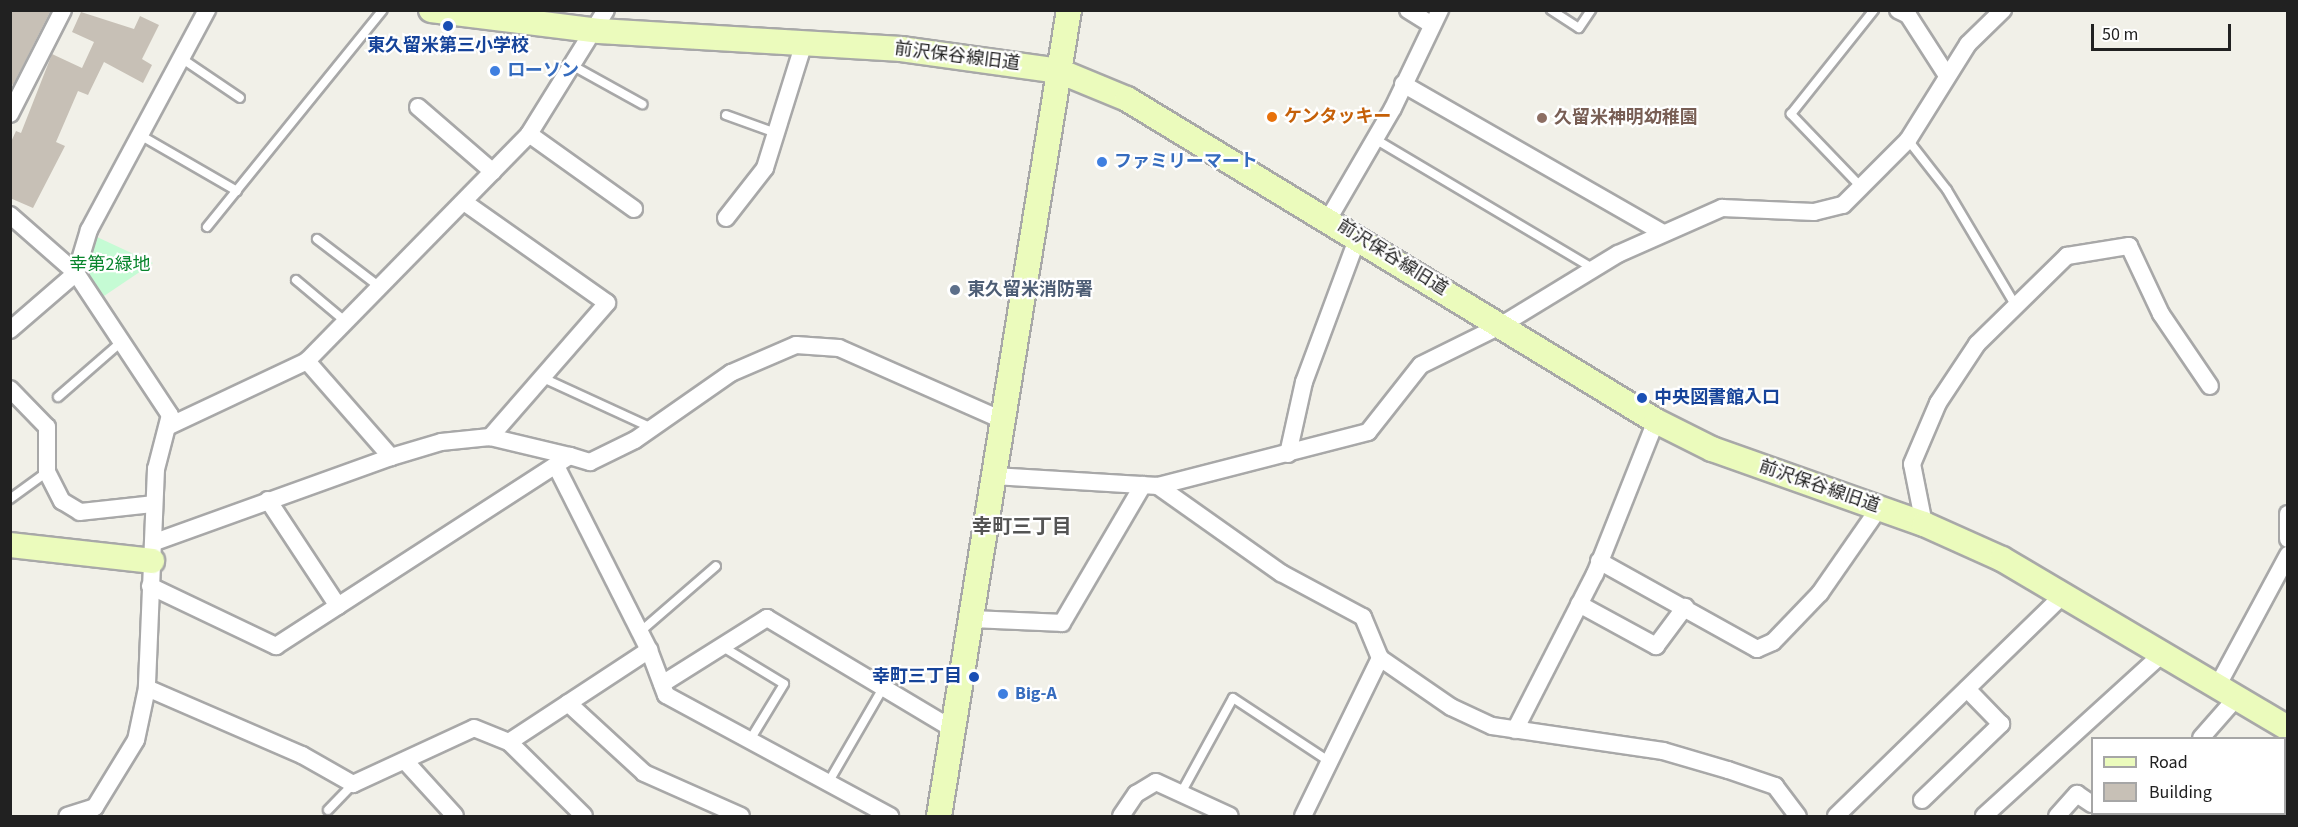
<!DOCTYPE html>
<meta charset="utf-8">
<style>
body{margin:0}
#map{position:relative;width:2298px;height:827px;overflow:hidden;background:#f1f0e8;font-family:"Source Sans 3","Noto Sans JP",sans-serif}
div>[style]{position:absolute}
.park>*{inset:0;background:#c5fbd4}
.building>*{inset:0;background:#c7c0b6}
.roads{filter:drop-shadow(2px 0 #a8a8a8) drop-shadow(-2px 0 #a8a8a8) drop-shadow(0 2px #a8a8a8) drop-shadow(0 -2px #a8a8a8)}
.lane>*{height:8px;margin:-4px;padding:0 4px;transform-origin:4px;border-radius:4px;background:#fff}
.street>*{height:16px;margin:-8px;padding:0 8px;transform-origin:8px;border-radius:8px;background:#fff}
.secondary>*{height:24px;margin:-12px;padding:0 12px;transform-origin:12px;border-radius:12px;background:#ebfbbc}
.dots>*{width:16px;height:16px;translate:-50% -50%;box-sizing:border-box;border:3px solid #fff;border-radius:50%}
span{translate:-50% -50%;white-space:nowrap;text-align:center;line-height:1.15;-webkit-text-stroke:4.5px #fff;paint-order:stroke}
.transit-label{font-size:18px;color:#164399;font-weight:700}
.left{translate:0 -50%;text-align:left}
.right{translate:-100% -50%;text-align:right}
.street-label{font-size:18px;color:#212121}
.shop-label{font-size:18px;color:#366cbe;font-weight:700}
.food-label{font-size:18px;color:#c56008;font-weight:700}
.education-label{font-size:18px;color:#785e54;font-weight:700}
.park-label{font-size:18px;color:#09852d}
.service-label{font-size:18px;color:#4e5e75;font-weight:700}
.neighbourhood-label{font-size:20px;color:#545454;font-weight:700}
.frame{position:absolute;inset:0;border:12px solid #212121;pointer-events:none}
.legend{position:absolute;left:2091px;top:737px;width:195px;height:78px;box-sizing:border-box;background:#fff;border:2px solid #a6a6a6;margin:0;padding:8px 10px;list-style:none;font-size:18px;color:#212121}
.legend li{display:flex;align-items:center;gap:12px;height:30px}
.legend b{width:30px;border:2px solid #a6a6a6}
.scale{position:absolute;left:2091px;top:24px;width:140px;height:27px;box-sizing:border-box;border:3px solid #212121;border-top:0;padding-left:8px;font-size:18px;line-height:21px;white-space:nowrap;color:#212121;-webkit-text-stroke:4px #fff;paint-order:stroke}
</style>
<div id="map">
<div class="park">
<i style="clip-path:polygon(97px 237px,153px 263px,104px 296px,90px 276px,89px 259px)"></i>
</div>
<div class="building">
<i style="clip-path:polygon(10px 10px,51px 10px,13px 85px,10px 83px)"></i>
<i style="clip-path:polygon(81px 12px,134px 29px,140px 16px,159px 25px,142px 59px,152px 65px,143px 83px,104px 62px,88px 95px,78px 91px,56px 142px,65px 146px,33px 208px,10px 198px,10px 144px,16px 131px,21px 133px,52px 54px,82px 68px,94px 42px,72px 32px)"></i>
</div>
<div class="roads">
<div class="lane">
<i style="left:1551px;top:10px;width:33px;rotate:33deg"></i>
<i style="left:1579px;top:28px;width:22px;rotate:-56deg"></i>
<i style="left:181px;top:58px;width:71px;rotate:34.1deg"></i>
<i style="left:575px;top:67px;width:77px;rotate:28.9deg"></i>
<i style="left:726px;top:115px;width:53px;rotate:19.8deg"></i>
<i style="left:140px;top:135px;width:112px;rotate:30deg"></i>
<i style="left:1375px;top:139px;width:252px;rotate:30.7deg"></i>
<i style="left:1908px;top:140px;width:63px;rotate:52deg"></i>
<i style="left:1947px;top:190px;width:131px;rotate:59.3deg"></i>
<i style="left:1862px;top:188px;width:103px;rotate:-133.8deg"></i>
<i style="left:1791px;top:114px;width:133px;rotate:-51.4deg"></i>
<i style="left:207px;top:227px;width:279px;rotate:-51deg"></i>
<i style="left:317px;top:239px;width:81px;rotate:37.4deg"></i>
<i style="left:296px;top:280px;width:65px;rotate:40deg"></i>
<i style="left:541px;top:377px;width:122px;rotate:24.7deg"></i>
<i style="left:58px;top:397px;width:84px;rotate:-41.1deg"></i>
<i style="left:10px;top:499px;width:46px;rotate:-36.1deg"></i>
<i style="left:641px;top:631px;width:99px;rotate:-40.9deg"></i>
<i style="left:723px;top:647px;width:71px;rotate:31.2deg"></i>
<i style="left:784px;top:684px;width:66px;rotate:121.3deg"></i>
<i style="left:828px;top:783px;width:110px;rotate:-59.9deg"></i>
<i style="left:1181px;top:793px;width:108px;rotate:-61.3deg"></i>
<i style="left:1233px;top:698px;width:116px;rotate:33.4deg"></i>
<i style="left:328px;top:810px;width:36px;rotate:-46deg"></i>
</div>
<div class="street">
<i style="left:1408px;top:10px;width:26px;rotate:32deg"></i>
<i style="left:1898px;top:10px;width:11px;rotate:27deg"></i>
<i style="left:1908px;top:15px;width:70px;rotate:57.2deg"></i>
<i style="left:1403px;top:84px;width:300px;rotate:29.8deg"></i>
<i style="left:418px;top:107px;width:99px;rotate:40.9deg"></i>
<i style="left:10px;top:114px;width:117px;rotate:-63deg"></i>
<i style="left:529px;top:134px;width:129px;rotate:35.5deg"></i>
<i style="left:464px;top:202px;width:175px;rotate:35.2deg"></i>
<i style="left:607px;top:303px;width:178px;rotate:131.1deg"></i>
<i style="left:10px;top:215px;width:88px;rotate:41.3deg"></i>
<i style="left:76px;top:273px;width:170px;rotate:56.5deg"></i>
<i style="left:170px;top:415px;width:56px;rotate:104.5deg"></i>
<i style="left:156px;top:469px;width:219px;rotate:92.4deg"></i>
<i style="left:147px;top:688px;width:53px;rotate:101.9deg"></i>
<i style="left:136px;top:740px;width:79px;rotate:121.5deg"></i>
<i style="left:95px;top:807px;width:29px;rotate:162deg"></i>
<i style="left:726px;top:218px;width:63px;rotate:-52deg"></i>
<i style="left:765px;top:168px;width:131px;rotate:-72.7deg"></i>
<i style="left:1329px;top:218px;width:127px;rotate:-59.8deg"></i>
<i style="left:1393px;top:108px;width:109px;rotate:-64.4deg"></i>
<i style="left:10px;top:330px;width:87px;rotate:-40.8deg"></i>
<i style="left:76px;top:273px;width:45px;rotate:-73.2deg"></i>
<i style="left:89px;top:230px;width:250px;rotate:-61.8deg"></i>
<i style="left:10px;top:389px;width:53px;rotate:45.8deg"></i>
<i style="left:47px;top:427px;width:45px;rotate:90deg"></i>
<i style="left:47px;top:472px;width:33px;rotate:63deg"></i>
<i style="left:62px;top:501px;width:21px;rotate:31deg"></i>
<i style="left:80px;top:512px;width:74px;rotate:-6.2deg"></i>
<i style="left:169px;top:426px;width:153px;rotate:-25.2deg"></i>
<i style="left:307px;top:361px;width:318px;rotate:-45.6deg"></i>
<i style="left:529px;top:134px;width:146px;rotate:-58.2deg"></i>
<i style="left:1288px;top:454px;width:74px;rotate:-77.5deg"></i>
<i style="left:1304px;top:382px;width:155px;rotate:-69.6deg"></i>
<i style="left:391px;top:457px;width:52px;rotate:-16.7deg"></i>
<i style="left:441px;top:442px;width:49px;rotate:-5.8deg"></i>
<i style="left:490px;top:437px;width:82px;rotate:13.4deg"></i>
<i style="left:994px;top:476px;width:164px;rotate:3.5deg"></i>
<i style="left:1158px;top:486px;width:217px;rotate:-14.4deg"></i>
<i style="left:1368px;top:432px;width:85px;rotate:-51.7deg"></i>
<i style="left:1421px;top:365px;width:88px;rotate:-26.3deg"></i>
<i style="left:1500px;top:326px;width:138px;rotate:-31.4deg"></i>
<i style="left:1618px;top:254px;width:114px;rotate:-23.9deg"></i>
<i style="left:1722px;top:208px;width:92px;rotate:2.5deg"></i>
<i style="left:1814px;top:212px;width:30px;rotate:-14deg"></i>
<i style="left:1843px;top:205px;width:92px;rotate:-45deg"></i>
<i style="left:1908px;top:140px;width:113px;rotate:-58deg"></i>
<i style="left:1968px;top:44px;width:49px;rotate:-44.2deg"></i>
<i style="left:1158px;top:486px;width:151px;rotate:35.3deg"></i>
<i style="left:1281px;top:573px;width:93px;rotate:28.2deg"></i>
<i style="left:1363px;top:617px;width:44px;rotate:67.5deg"></i>
<i style="left:1380px;top:658px;width:86px;rotate:34.6deg"></i>
<i style="left:1451px;top:707px;width:45px;rotate:24.9deg"></i>
<i style="left:1492px;top:726px;width:173px;rotate:8.3deg"></i>
<i style="left:1663px;top:751px;width:68px;rotate:16.3deg"></i>
<i style="left:1728px;top:770px;width:50px;rotate:18.8deg"></i>
<i style="left:1775px;top:786px;width:38px;rotate:53deg"></i>
<i style="left:268px;top:500px;width:127px;rotate:56.6deg"></i>
<i style="left:2288px;top:514px;width:25px;rotate:90deg"></i>
<i style="left:1924px;top:524px;width:61px;rotate:-101.3deg"></i>
<i style="left:1912px;top:464px;width:66px;rotate:-66.9deg"></i>
<i style="left:1938px;top:403px;width:71px;rotate:-56.5deg"></i>
<i style="left:1977px;top:344px;width:126px;rotate:-44.4deg"></i>
<i style="left:2067px;top:256px;width:63px;rotate:-9.2deg"></i>
<i style="left:2129px;top:246px;width:75px;rotate:64.8deg"></i>
<i style="left:2161px;top:314px;width:87px;rotate:55.8deg"></i>
<i style="left:155px;top:542px;width:251px;rotate:-19.8deg"></i>
<i style="left:391px;top:457px;width:128px;rotate:-131.2deg"></i>
<i style="left:1599px;top:561px;width:181px;rotate:29.1deg"></i>
<i style="left:1757px;top:649px;width:17px;rotate:-24deg"></i>
<i style="left:1773px;top:642px;width:68px;rotate:-46.2deg"></i>
<i style="left:1820px;top:593px;width:103px;rotate:-55.2deg"></i>
<i style="left:150px;top:586px;width:140px;rotate:25.5deg"></i>
<i style="left:276px;top:646px;width:350px;rotate:-32.9deg"></i>
<i style="left:570px;top:456px;width:21px;rotate:17deg"></i>
<i style="left:590px;top:462px;width:50px;rotate:-26.1deg"></i>
<i style="left:635px;top:440px;width:117px;rotate:-34.9deg"></i>
<i style="left:731px;top:373px;width:71px;rotate:-23.3deg"></i>
<i style="left:796px;top:345px;width:43px;rotate:4deg"></i>
<i style="left:839px;top:348px;width:178px;rotate:23.8deg"></i>
<i style="left:1579px;top:604px;width:88px;rotate:28.6deg"></i>
<i style="left:1656px;top:646px;width:49px;rotate:-53.4deg"></i>
<i style="left:974px;top:619px;width:88px;rotate:2.6deg"></i>
<i style="left:1062px;top:623px;width:160px;rotate:-59.6deg"></i>
<i style="left:649px;top:650px;width:48px;rotate:69.3deg"></i>
<i style="left:666px;top:695px;width:255px;rotate:28.4deg"></i>
<i style="left:662px;top:684px;width:124px;rotate:-32.2deg"></i>
<i style="left:767px;top:618px;width:218px;rotate:30.9deg"></i>
<i style="left:2218px;top:685px;width:148px;rotate:-61.7deg"></i>
<i style="left:147px;top:688px;width:169px;rotate:23.4deg"></i>
<i style="left:302px;top:755px;width:59px;rotate:29.6deg"></i>
<i style="left:353px;top:784px;width:133px;rotate:-24.8deg"></i>
<i style="left:474px;top:728px;width:38px;rotate:22deg"></i>
<i style="left:509px;top:742px;width:105px;rotate:44.6deg"></i>
<i style="left:568px;top:703px;width:103px;rotate:42.6deg"></i>
<i style="left:644px;top:773px;width:106px;rotate:23.9deg"></i>
<i style="left:1515px;top:730px;width:175px;rotate:-62.9deg"></i>
<i style="left:1595px;top:574px;width:165px;rotate:-68.3deg"></i>
<i style="left:2201px;top:738px;width:55px;rotate:-48.7deg"></i>
<i style="left:509px;top:742px;width:168px;rotate:-33.3deg"></i>
<i style="left:649px;top:650px;width:206px;rotate:-116.8deg"></i>
<i style="left:405px;top:761px;width:74px;rotate:47.7deg"></i>
<i style="left:1922px;top:800px;width:110px;rotate:-43.9deg"></i>
<i style="left:2001px;top:724px;width:49px;rotate:-134.2deg"></i>
<i style="left:1121px;top:816px;width:27px;rotate:-56deg"></i>
<i style="left:1136px;top:794px;width:23px;rotate:-31deg"></i>
<i style="left:1156px;top:782px;width:81px;rotate:24.7deg"></i>
<i style="left:1303px;top:816px;width:176px;rotate:-64deg"></i>
<i style="left:1836px;top:816px;width:318px;rotate:-44.2deg"></i>
<i style="left:1984px;top:816px;width:241px;rotate:-42.3deg"></i>
<i style="left:2057px;top:816px;width:30px;rotate:-48deg"></i>
<i style="left:2077px;top:794px;width:18px;rotate:34deg"></i>
</div>
<div class="secondary">
<i style="left:431px;top:10px;width:169px;rotate:7.1deg"></i>
<i style="left:599px;top:31px;width:303px;rotate:3.4deg"></i>
<i style="left:901px;top:49px;width:160px;rotate:7.9deg"></i>
<i style="left:1059px;top:71px;width:74px;rotate:22.4deg"></i>
<i style="left:1127px;top:99px;width:619px;rotate:31.33deg"></i>
<i style="left:1656px;top:421px;width:63px;rotate:26.6deg"></i>
<i style="left:1712px;top:449px;width:225px;rotate:19.5deg"></i>
<i style="left:1924px;top:524px;width:85px;rotate:24.2deg"></i>
<i style="left:2002px;top:559px;width:332px;rotate:30.6deg"></i>
<i style="left:10px;top:545px;width:143px;rotate:6.4deg"></i>
<i style="left:939px;top:816px;width:816px;rotate:-80.84deg"></i>
</div>
</div>
<div class="dots">
<i style="left:448px;top:26px;background:#1a4fb4"></i>
<i style="left:495px;top:71px;background:#3f7fe0"></i>
<i style="left:1272px;top:117px;background:#e8710a"></i>
<i style="left:1542px;top:118px;background:#8d6e63"></i>
<i style="left:1102px;top:162px;background:#3f7fe0"></i>
<i style="left:955px;top:290px;background:#5c6f8a"></i>
<i style="left:1642px;top:398px;background:#1a4fb4"></i>
<i style="left:974px;top:677px;background:#1a4fb4"></i>
<i style="left:1003px;top:694px;background:#3f7fe0"></i>
</div>
<div class="transit-label">
<span style="left:448px;top:46px">東久留米第三小学校</span>
<span class="left" style="left:1654px;top:398px">中央図書館入口</span>
<span class="right" style="left:962px;top:677px">幸町三丁目</span>
</div>
<div class="street-label">
<span style="left:957px;top:57px;rotate:7deg">前沢保谷線旧道</span>
<span style="left:1392px;top:258px;rotate:32deg">前沢保谷線旧道</span>
<span style="left:1819px;top:487px;rotate:19deg">前沢保谷線旧道</span>
</div>
<div class="shop-label">
<span class="left" style="left:507px;top:71px">ローソン</span>
<span class="left" style="left:1114px;top:162px">ファミリーマート</span>
<span class="left" style="left:1015px;top:694px">Big-A</span>
</div>
<div class="food-label">
<span class="left" style="left:1284px;top:117px">ケンタッキー</span>
</div>
<div class="education-label">
<span class="left" style="left:1554px;top:118px">久留米神明幼稚園</span>
</div>
<div class="park-label">
<span style="left:110px;top:265px">幸第2緑地</span>
</div>
<div class="service-label">
<span class="left" style="left:967px;top:290px">東久留米消防署</span>
</div>
<div class="neighbourhood-label">
<span style="left:1022px;top:527px">幸町三丁目</span>
</div>
<div class="frame"></div>
<ul class="legend">
<li><b style="height:8px;background:#ebfbbc"></b>Road</li>
<li><b style="height:16px;background:#c7c0b6"></b>Building</li>
</ul>
<div class="scale">50 m</div>
</div>
